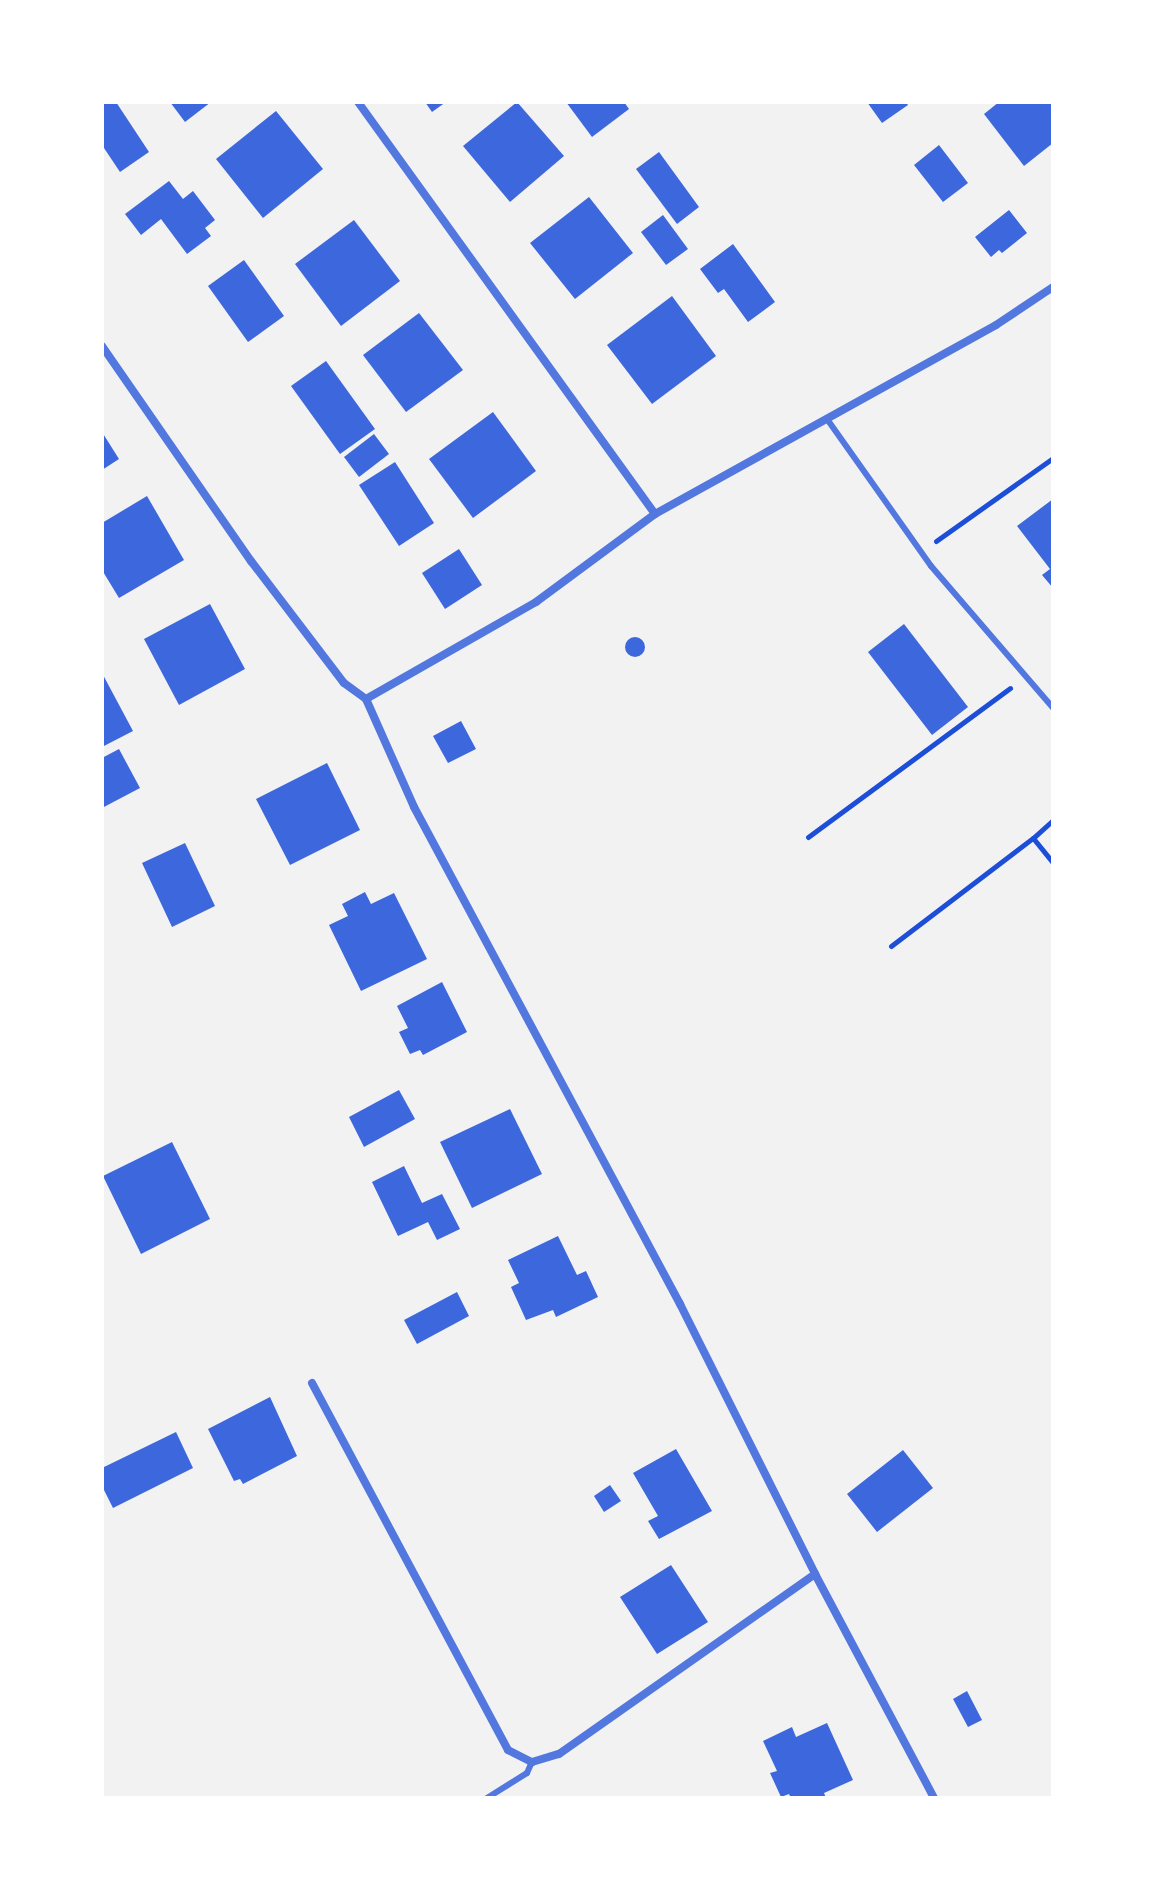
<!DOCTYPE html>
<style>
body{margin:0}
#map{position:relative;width:1155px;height:1900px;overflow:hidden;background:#f2f2f2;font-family:"PT Sans",sans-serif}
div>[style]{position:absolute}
.building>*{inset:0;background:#3d67dc}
.round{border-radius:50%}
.path>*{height:5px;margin:-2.5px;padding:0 2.5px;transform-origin:2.5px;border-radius:2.5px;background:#1d4ed8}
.service>*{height:6px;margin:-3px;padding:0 3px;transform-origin:3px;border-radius:3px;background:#5277de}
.minor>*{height:8px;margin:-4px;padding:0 4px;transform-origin:4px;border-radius:4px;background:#5277de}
span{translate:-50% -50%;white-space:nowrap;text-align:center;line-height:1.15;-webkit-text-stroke:8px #fff;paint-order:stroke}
.frame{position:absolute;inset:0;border:104px solid #fff;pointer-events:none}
</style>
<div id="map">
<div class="building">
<i style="clip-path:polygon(102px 102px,116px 102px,149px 152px,120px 172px,102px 145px)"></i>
<i style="clip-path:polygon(170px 102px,211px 102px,185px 122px)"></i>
<i style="clip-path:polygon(425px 102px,446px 102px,432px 112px)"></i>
<i style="clip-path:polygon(517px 102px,564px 156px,510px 202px,463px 146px)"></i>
<i style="clip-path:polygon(566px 102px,624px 102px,629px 109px,592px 137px)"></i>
<i style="clip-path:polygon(867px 102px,906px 102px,908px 105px,882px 123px)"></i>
<i style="clip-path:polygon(999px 102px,1053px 102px,1053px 143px,1024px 166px,984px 114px)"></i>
<i style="clip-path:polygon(276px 111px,323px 169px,263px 218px,216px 159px)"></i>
<i style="clip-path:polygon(939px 145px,968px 183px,943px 202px,914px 165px)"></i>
<i style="clip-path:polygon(659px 152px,699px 207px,677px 224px,636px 169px)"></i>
<i style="clip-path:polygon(169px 181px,183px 199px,193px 191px,215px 220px,205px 228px,211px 236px,187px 254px,161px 219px,141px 235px,125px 214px)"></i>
<i style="clip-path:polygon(589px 197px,633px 253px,575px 299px,530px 243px)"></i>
<i style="clip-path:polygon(1009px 210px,1027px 233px,1002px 253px,999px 250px,991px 257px,975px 237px)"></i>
<i style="clip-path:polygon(663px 215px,688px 249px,666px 265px,641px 232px)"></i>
<i style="clip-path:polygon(354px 220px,400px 281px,341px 326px,295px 264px)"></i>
<i style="clip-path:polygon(733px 244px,775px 302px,748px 322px,724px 289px,718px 293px,700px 269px)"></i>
<i style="clip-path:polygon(244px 260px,284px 316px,248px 342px,208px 286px)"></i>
<i style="clip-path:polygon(672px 296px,716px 356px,652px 404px,607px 345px)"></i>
<i style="clip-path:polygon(419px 313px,463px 370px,406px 412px,363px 355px)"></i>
<i style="clip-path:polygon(326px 361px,375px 429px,340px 454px,291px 386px)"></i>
<i style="clip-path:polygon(493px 412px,536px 471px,473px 518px,429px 459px)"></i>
<i style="clip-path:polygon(102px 432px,119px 459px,102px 470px)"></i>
<i style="clip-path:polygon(374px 434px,389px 454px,359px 477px,344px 457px)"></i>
<i style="clip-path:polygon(395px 462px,434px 523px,399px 546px,359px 485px)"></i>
<i style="clip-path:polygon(147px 496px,184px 560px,119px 598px,102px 570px,102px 523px)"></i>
<i style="clip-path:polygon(1053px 499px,1053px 588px,1042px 575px,1050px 569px,1017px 526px)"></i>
<i style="clip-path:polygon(459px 549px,482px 585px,445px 609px,422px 573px)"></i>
<i style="clip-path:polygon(210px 604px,245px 669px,179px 705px,144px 639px)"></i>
<i style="clip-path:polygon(904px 624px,968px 707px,932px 735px,868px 652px)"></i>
<i class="round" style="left:625px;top:637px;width:20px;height:20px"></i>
<i style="clip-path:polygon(102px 673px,133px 731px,102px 747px)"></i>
<i style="clip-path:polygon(461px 721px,476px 749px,448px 763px,433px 736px)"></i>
<i style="clip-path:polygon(119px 749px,140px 788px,102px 808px,102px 758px)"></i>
<i style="clip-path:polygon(327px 763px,360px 830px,290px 865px,256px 799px)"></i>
<i style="clip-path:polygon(185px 843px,215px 906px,172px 927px,142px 863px)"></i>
<i style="clip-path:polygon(365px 892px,371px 904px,394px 893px,427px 959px,361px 991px,329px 925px,348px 916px,342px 904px)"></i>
<i style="clip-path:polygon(442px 982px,467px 1032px,423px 1055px,420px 1050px,410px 1054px,399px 1032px,408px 1028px,397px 1006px)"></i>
<i style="clip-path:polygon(399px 1090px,415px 1119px,364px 1147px,349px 1117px)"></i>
<i style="clip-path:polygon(510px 1109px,542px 1174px,472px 1208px,440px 1142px)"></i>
<i style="clip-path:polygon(172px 1142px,210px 1219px,141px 1254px,103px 1176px)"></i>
<i style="clip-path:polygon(404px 1166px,422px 1203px,442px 1194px,460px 1229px,437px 1240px,428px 1222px,398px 1236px,372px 1182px)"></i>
<i style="clip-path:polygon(558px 1236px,577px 1275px,586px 1271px,598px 1297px,556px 1317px,553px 1310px,526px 1320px,511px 1287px,519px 1283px,508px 1260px)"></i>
<i style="clip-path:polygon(457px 1292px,469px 1316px,417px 1344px,404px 1320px)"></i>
<i style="clip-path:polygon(270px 1397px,297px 1456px,243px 1484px,240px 1479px,234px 1481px,208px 1429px)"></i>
<i style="clip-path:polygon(176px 1432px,193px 1468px,113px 1508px,102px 1486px,102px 1468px)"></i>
<i style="clip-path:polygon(676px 1449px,712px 1511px,659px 1539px,648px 1521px,658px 1516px,633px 1473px)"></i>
<i style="clip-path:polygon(903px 1450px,933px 1488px,877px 1532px,847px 1494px)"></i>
<i style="clip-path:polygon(610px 1485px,621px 1501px,604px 1512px,594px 1496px)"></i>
<i style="clip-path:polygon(671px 1565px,708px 1622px,657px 1654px,620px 1597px)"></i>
<i style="clip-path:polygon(967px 1691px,982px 1720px,968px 1727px,953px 1699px)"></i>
<i style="clip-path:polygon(827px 1723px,853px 1780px,824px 1793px,826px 1798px,791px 1798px,789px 1794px,781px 1797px,770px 1773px,777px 1771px,763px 1741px,792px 1727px,796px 1737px)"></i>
</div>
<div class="path">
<i style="left:936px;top:541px;width:143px;rotate:-35.4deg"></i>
<i style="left:1053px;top:820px;width:27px;rotate:138deg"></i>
<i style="left:1033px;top:838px;width:32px;rotate:51deg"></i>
<i style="left:808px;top:837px;width:251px;rotate:-36.4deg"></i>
<i style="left:891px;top:946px;width:178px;rotate:-37.3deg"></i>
</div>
<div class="service">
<i style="left:827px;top:419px;width:180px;rotate:54.7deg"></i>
<i style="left:931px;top:566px;width:187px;rotate:49.3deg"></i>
<i style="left:487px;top:1798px;width:47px;rotate:-32deg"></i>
<i style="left:527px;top:1773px;width:12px;rotate:-66deg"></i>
</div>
<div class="minor">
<i style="left:358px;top:102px;width:508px;rotate:54.21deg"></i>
<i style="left:102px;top:346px;width:262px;rotate:55.3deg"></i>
<i style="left:251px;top:561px;width:153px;rotate:52.7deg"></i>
<i style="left:344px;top:683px;width:27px;rotate:36deg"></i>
<i style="left:366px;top:699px;width:118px;rotate:66deg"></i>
<i style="left:414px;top:807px;width:564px;rotate:61.84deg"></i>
<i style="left:680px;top:1304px;width:302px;rotate:63.4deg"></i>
<i style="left:815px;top:1574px;width:254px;rotate:62deg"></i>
<i style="left:366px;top:699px;width:196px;rotate:-29.7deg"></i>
<i style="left:536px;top:602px;width:148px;rotate:-36.5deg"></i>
<i style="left:655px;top:514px;width:390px;rotate:-29deg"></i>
<i style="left:996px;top:325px;width:69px;rotate:-33.7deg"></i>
<i style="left:312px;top:1383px;width:416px;rotate:61.9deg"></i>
<i style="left:508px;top:1750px;width:27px;rotate:27deg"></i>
<i style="left:532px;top:1762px;width:28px;rotate:-17deg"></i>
<i style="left:559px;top:1754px;width:313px;rotate:-35.1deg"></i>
</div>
<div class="frame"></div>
</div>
